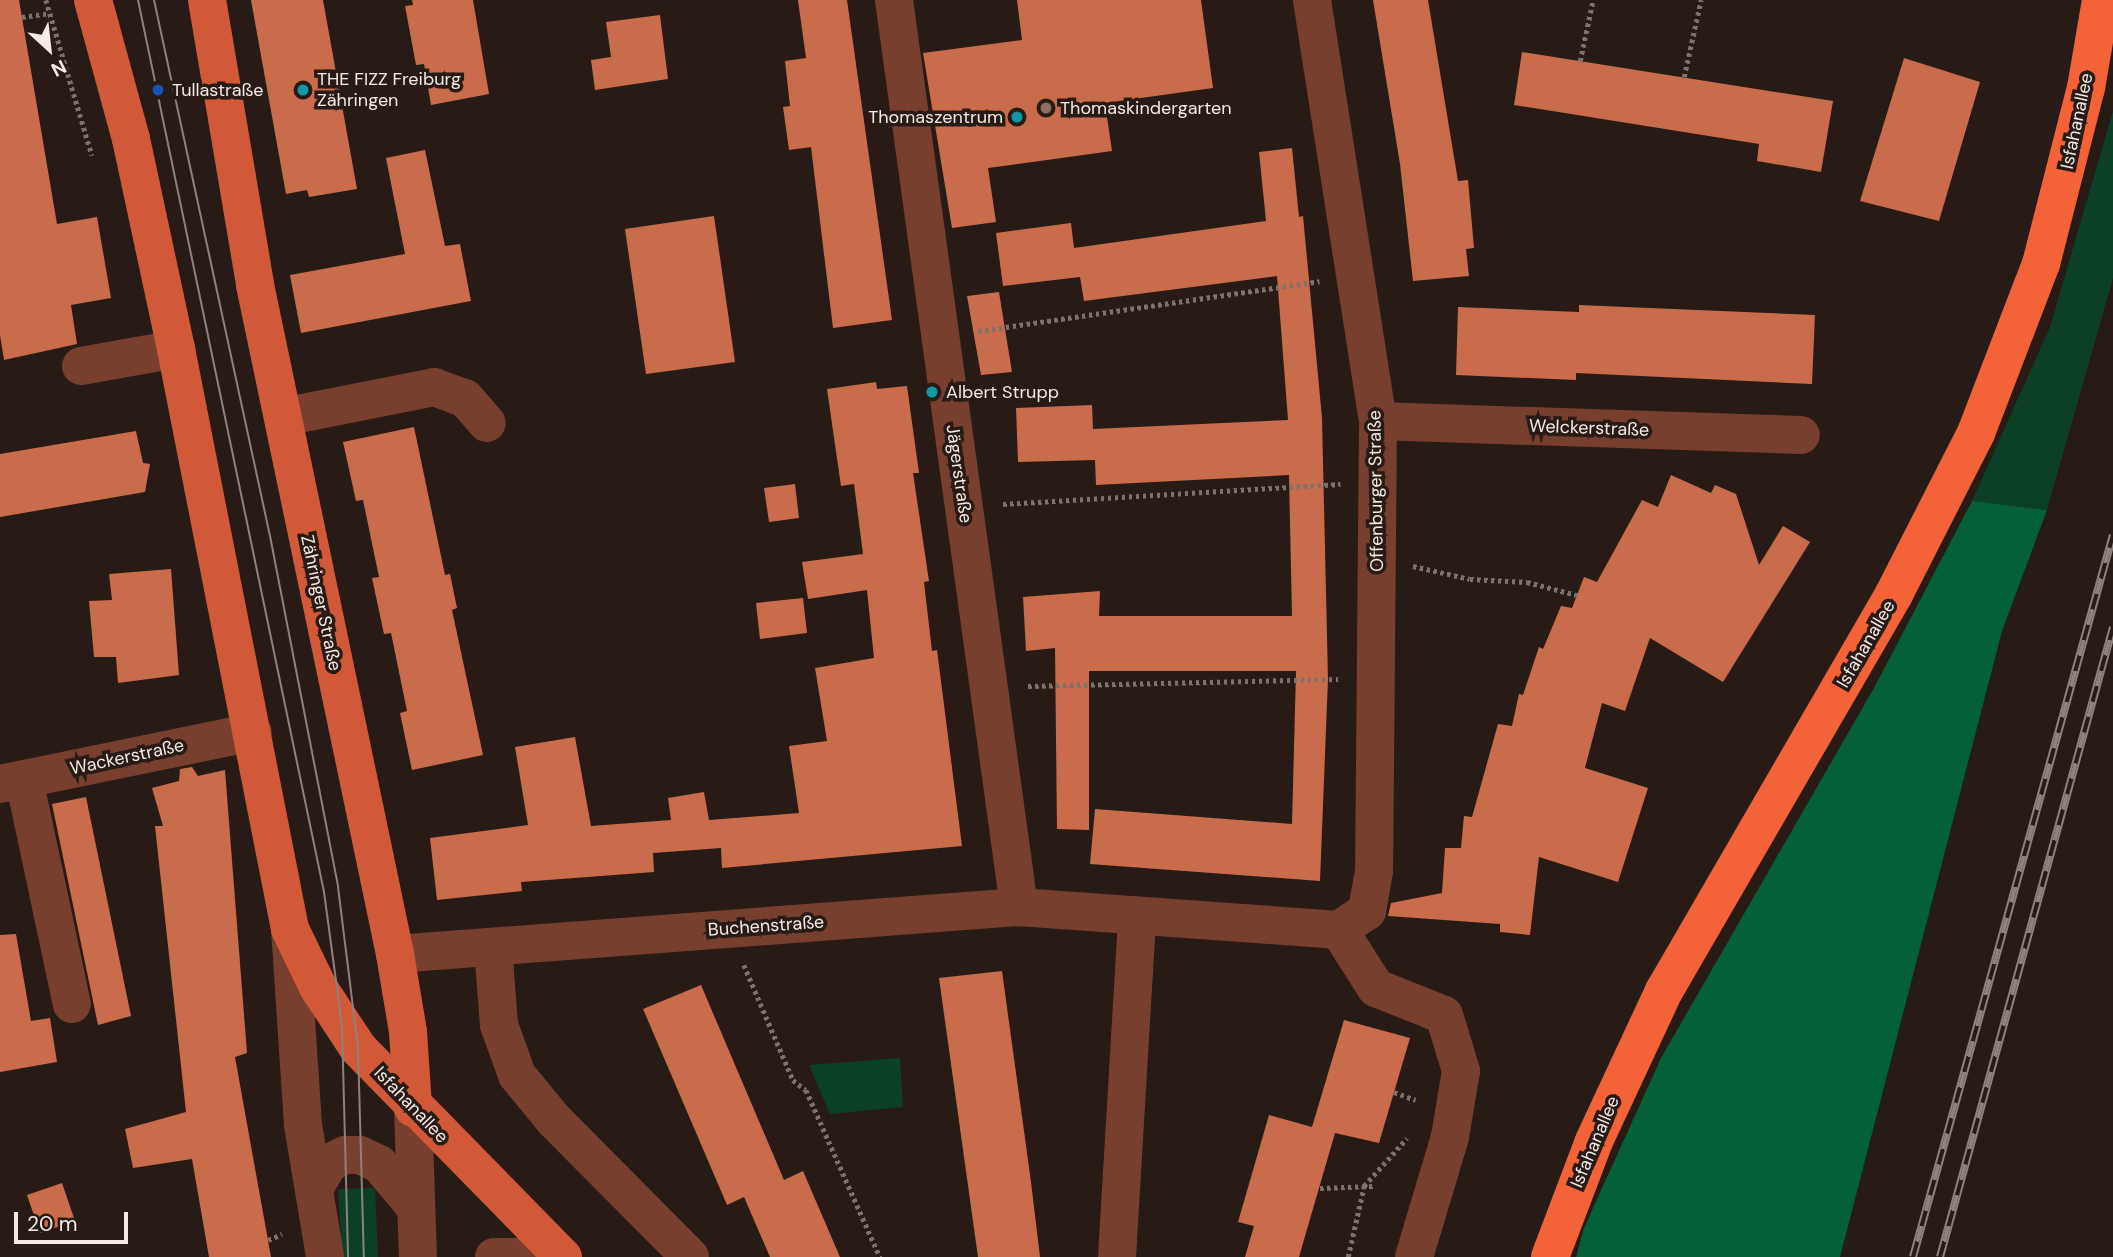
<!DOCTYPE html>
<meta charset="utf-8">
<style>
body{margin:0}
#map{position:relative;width:2113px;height:1257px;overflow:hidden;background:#281b15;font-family:"DM Sans",sans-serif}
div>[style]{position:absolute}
.green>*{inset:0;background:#0c4026}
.forest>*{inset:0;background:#036037}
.building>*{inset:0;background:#c96c4b}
.path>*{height:4.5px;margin-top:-2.25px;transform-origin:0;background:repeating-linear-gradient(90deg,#7e726d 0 3.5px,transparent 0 7px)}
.minor>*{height:38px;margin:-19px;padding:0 19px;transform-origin:19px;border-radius:19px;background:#783f2e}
.major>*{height:38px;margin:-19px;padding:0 19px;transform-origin:19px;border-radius:19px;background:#d15937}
.highway>*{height:38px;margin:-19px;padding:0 19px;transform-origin:19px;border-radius:19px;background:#f46338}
.tram>*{height:2px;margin:-1px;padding:0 1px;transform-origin:1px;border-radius:1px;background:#8e827d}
.rail>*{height:8px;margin-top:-4px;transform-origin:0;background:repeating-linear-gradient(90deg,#281b15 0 16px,#8e827d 0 32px);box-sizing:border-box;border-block:2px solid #8e827d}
.dots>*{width:19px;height:19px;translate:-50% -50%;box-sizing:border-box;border:4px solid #281b15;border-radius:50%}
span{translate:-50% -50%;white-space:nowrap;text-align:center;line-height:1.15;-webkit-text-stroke:7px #281b15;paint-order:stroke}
.poi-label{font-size:18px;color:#f4eae6}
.left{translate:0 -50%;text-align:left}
.right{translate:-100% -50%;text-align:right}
.street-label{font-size:18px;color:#f4eae6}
.north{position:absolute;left:14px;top:14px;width:70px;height:70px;-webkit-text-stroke:5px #281b15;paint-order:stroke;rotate:153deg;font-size:19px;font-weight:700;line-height:28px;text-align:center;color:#f4eae6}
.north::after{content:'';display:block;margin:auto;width:24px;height:32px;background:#f4eae6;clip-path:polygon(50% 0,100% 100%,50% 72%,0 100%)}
.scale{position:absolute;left:14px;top:1212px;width:114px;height:32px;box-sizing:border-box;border:4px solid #f4eae6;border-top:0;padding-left:9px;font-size:21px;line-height:24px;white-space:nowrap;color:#f4eae6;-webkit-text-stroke:5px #281b15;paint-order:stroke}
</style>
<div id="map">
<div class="green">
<i style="clip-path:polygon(2113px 111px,2113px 278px,2047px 510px,1972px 501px,2050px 327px)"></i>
<i style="clip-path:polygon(900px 1058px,903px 1107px,830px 1114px,809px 1065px)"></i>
<i style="clip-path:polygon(375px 1188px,378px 1257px,342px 1257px,338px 1189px)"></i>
</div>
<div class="forest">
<i style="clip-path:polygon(1972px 501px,2047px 510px,2002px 631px,1840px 1257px,1576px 1257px,1584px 1228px,1661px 1058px,1874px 688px)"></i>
</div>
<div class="building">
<i style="clip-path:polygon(0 0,19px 0,57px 224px,97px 217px,111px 298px,71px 305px,77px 344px,4px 360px,0 335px)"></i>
<i style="clip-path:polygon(251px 0,323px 0,357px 189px,309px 197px,307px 190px,286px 194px)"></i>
<i style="clip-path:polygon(412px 0,473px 0,489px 94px,431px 105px,424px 64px,416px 65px,405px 6px,413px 5px)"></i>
<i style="clip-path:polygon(798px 0,847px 0,892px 320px,833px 328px,811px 147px,789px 150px,783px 107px,790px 106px,785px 61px,806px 58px)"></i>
<i style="clip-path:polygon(1017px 0,1201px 0,1213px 88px,1105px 103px,1112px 151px,988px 168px,996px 222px,952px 228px,923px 53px,1022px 40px)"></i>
<i style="clip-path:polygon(1373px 0,1428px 0,1458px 181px,1468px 180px,1474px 248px,1466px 249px,1469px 276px,1413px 281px,1400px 164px)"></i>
<i style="clip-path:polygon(660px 15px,668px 79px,595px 90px,591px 60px,611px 57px,606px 22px)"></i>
<i style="clip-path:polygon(1522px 52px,1833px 101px,1821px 172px,1757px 161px,1759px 144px,1514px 105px)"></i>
<i style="clip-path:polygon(1904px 58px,1980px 82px,1939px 221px,1860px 201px)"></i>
<i style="clip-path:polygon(1292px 148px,1299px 217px,1303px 216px,1322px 418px,1328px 679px,1320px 881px,1090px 864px,1095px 809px,1292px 824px,1296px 671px,1089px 671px,1089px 830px,1057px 829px,1055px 648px,1026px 651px,1023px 597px,1100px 591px,1099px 616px,1292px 616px,1289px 475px,1096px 485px,1095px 460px,1018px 462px,1016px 408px,1092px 405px,1093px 429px,1288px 420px,1277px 276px,1084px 301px,1080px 277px,1003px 286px,996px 233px,1071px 223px,1074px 248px,1266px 221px,1259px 152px)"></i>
<i style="clip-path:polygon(425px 150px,445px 246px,460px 244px,471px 301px,301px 333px,290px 275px,405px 254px,386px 158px)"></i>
<i style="clip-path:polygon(714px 216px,735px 362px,646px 374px,625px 229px)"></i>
<i style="clip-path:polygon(999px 292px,1012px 372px,981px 375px,967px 296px)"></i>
<i style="clip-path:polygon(1579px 305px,1815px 315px,1812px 384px,1576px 373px,1576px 380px,1456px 375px,1458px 307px,1579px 312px)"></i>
<i style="clip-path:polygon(876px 382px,877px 389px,907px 386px,919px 473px,913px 473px,929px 581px,924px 582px,928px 617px,932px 651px,937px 650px,962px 846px,722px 868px,721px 848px,653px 853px,654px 872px,521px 882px,522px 891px,437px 900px,430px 838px,528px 825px,515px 747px,575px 737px,591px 826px,671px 820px,668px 798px,704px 792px,709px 820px,799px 813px,789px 746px,827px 741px,815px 668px,874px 658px,867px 590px,808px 599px,802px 562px,863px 554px,854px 484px,841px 486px,827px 389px)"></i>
<i style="clip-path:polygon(414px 427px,445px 575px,450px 574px,457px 608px,452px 610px,483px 755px,412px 770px,400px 713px,407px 711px,391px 633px,384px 634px,372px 578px,379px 577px,363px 500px,356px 501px,343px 442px)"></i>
<i style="clip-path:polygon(136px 431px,143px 463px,150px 464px,145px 492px,0 517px,0 454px)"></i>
<i style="clip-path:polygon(1671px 475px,1711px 493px,1715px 485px,1736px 494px,1759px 565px,1783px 526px,1810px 542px,1723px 682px,1650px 638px,1625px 711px,1602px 703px,1585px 768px,1648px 788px,1618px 882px,1539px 857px,1530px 935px,1500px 932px,1500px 924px,1388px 916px,1391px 903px,1442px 893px,1445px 848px,1461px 848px,1464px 816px,1472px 817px,1498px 724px,1512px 726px,1519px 694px,1523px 695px,1539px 647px,1543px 649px,1561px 606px,1572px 608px,1584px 577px,1597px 582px,1642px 500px,1658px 507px)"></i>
<i style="clip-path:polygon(795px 484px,799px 518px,769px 522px,764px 488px)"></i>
<i style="clip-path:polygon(171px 569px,179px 675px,118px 683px,116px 657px,94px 657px,89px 601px,112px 600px,109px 574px)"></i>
<i style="clip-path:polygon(803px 598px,807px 633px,760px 639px,756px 603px)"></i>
<i style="clip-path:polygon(192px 767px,198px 776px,225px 770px,247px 1053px,235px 1057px,271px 1257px,209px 1257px,192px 1159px,133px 1168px,125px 1129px,186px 1112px,155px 826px,163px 826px,152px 788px,179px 781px,180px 769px)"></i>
<i style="clip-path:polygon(86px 797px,131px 1016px,98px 1025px,52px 804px)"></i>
<i style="clip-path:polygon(16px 934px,31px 1021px,50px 1018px,57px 1062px,0 1072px,0 935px)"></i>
<i style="clip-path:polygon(1002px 971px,1031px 1182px,1040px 1257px,978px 1257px,939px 978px)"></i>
<i style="clip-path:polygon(701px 985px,784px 1180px,803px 1171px,840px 1257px,770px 1257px,744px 1197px,727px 1205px,643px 1009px)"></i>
<i style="clip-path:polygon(1344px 1020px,1410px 1038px,1379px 1143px,1335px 1133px,1299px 1257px,1245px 1257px,1254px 1226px,1238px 1222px,1269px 1115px,1312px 1127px)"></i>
<i style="clip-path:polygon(62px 1183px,75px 1221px,40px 1233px,27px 1195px)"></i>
</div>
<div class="path">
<i style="left:46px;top:0;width:162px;rotate:73.5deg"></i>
<i style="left:22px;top:17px;width:28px;rotate:-8deg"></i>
<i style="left:1580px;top:61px;width:62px;rotate:-78deg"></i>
<i style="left:1684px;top:77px;width:79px;rotate:-77.6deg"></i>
<i style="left:978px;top:331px;width:345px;rotate:-8.3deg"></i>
<i style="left:1003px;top:504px;width:338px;rotate:-3.4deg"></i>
<i style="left:1413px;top:566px;width:58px;rotate:12.8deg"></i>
<i style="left:1470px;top:579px;width:57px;rotate:3deg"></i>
<i style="left:1527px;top:582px;width:52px;rotate:14.6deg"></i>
<i style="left:1028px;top:686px;width:310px;rotate:-1.3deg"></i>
<i style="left:744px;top:965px;width:125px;rotate:66.9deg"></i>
<i style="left:793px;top:1080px;width:16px;rotate:38deg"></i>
<i style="left:806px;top:1090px;width:183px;rotate:66.1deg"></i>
<i style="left:1394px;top:1092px;width:23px;rotate:20deg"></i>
<i style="left:1320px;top:1188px;width:53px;rotate:-2.2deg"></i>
<i style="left:268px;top:1240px;width:15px;rotate:-23deg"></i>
<i style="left:1348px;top:1257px;width:73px;rotate:-77.3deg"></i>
<i style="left:1364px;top:1186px;width:64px;rotate:-48.1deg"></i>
</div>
<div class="minor">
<i style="left:894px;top:0;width:916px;rotate:82.15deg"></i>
<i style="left:1312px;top:0;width:426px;rotate:81.1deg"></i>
<i style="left:1378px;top:421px;width:450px;rotate:90.5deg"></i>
<i style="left:1374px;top:871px;width:41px;rotate:99.9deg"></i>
<i style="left:1367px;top:911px;width:34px;rotate:146deg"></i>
<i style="left:81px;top:366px;width:97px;rotate:-10.1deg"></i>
<i style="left:283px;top:417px;width:154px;rotate:-11.2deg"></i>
<i style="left:434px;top:387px;width:33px;rotate:20deg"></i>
<i style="left:465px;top:398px;width:33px;rotate:49deg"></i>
<i style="left:1378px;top:421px;width:423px;rotate:1.9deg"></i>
<i style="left:24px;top:779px;width:230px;rotate:78deg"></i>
<i style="left:0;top:784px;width:258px;rotate:-11.6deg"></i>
<i style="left:290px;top:929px;width:196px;rotate:86.2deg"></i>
<i style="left:303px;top:1125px;width:134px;rotate:80.5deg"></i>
<i style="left:1339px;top:930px;width:69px;rotate:57.5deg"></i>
<i style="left:1376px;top:988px;width:73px;rotate:21.7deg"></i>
<i style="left:1444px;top:1015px;width:59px;rotate:73.1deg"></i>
<i style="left:1461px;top:1071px;width:67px;rotate:99.5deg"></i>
<i style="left:1450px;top:1137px;width:125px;rotate:106.7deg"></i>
<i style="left:493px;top:947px;width:78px;rotate:85.6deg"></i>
<i style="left:499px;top:1025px;width:53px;rotate:70.2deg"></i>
<i style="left:517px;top:1075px;width:58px;rotate:50.6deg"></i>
<i style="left:554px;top:1120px;width:193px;rotate:45.2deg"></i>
<i style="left:395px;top:954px;width:626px;rotate:-4.31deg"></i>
<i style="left:1019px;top:907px;width:321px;rotate:4.1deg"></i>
<i style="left:413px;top:1108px;width:149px;rotate:88.1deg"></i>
<i style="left:314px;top:1189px;width:30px;rotate:-60deg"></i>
<i style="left:329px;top:1163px;width:18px;rotate:-27deg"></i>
<i style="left:345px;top:1155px;width:15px"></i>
<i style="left:360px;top:1155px;width:21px;rotate:25deg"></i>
<i style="left:379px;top:1164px;width:57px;rotate:49.9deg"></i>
<i style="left:494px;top:1257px;width:69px"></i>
<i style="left:1117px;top:1257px;width:339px;rotate:-86.6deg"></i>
</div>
<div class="major">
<i style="left:93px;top:0;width:144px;rotate:74.7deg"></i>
<i style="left:131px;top:139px;width:215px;rotate:77.9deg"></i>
<i style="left:176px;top:349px;width:591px;rotate:78.88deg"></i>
<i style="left:290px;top:929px;width:64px;rotate:64.2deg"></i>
<i style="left:318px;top:987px;width:73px;rotate:56.7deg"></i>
<i style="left:358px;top:1048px;width:293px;rotate:45.6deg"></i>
<i style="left:207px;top:0;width:289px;rotate:80.4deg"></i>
<i style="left:255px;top:285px;width:683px;rotate:78.18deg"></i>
<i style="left:395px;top:954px;width:79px;rotate:80.5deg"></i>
<i style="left:408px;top:1032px;width:76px;rotate:86.2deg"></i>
</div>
<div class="highway">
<i style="left:1550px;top:1257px;width:124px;rotate:-69.2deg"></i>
<i style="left:1594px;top:1141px;width:166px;rotate:-65deg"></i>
<i style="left:1664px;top:991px;width:459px;rotate:-59.9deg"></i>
<i style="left:1894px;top:594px;width:181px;rotate:-63deg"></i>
<i style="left:1976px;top:433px;width:181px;rotate:-69deg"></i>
<i style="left:2041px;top:264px;width:182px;rotate:-75.7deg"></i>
<i style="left:2086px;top:88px;width:89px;rotate:-80.3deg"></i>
</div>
<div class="tram">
<i style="left:138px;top:0;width:911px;rotate:78.22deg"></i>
<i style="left:324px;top:892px;width:135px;rotate:82.3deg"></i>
<i style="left:342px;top:1026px;width:231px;rotate:88.5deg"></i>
<i style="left:154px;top:0;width:548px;rotate:77.79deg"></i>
<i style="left:270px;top:536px;width:358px;rotate:79deg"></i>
<i style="left:338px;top:887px;width:162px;rotate:82.9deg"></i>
<i style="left:358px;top:1048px;width:209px;rotate:88.4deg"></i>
</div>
<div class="rail">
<i style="left:1913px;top:1257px;width:749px;rotate:-74.52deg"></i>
<i style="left:1940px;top:1257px;width:653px;rotate:-74.64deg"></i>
</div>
<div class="dots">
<i style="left:158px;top:90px;background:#1a4fb4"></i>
<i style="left:303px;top:90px;background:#0f9aa8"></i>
<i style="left:1046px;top:108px;background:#8d6e63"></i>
<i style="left:1017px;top:117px;background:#0f9aa8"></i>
<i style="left:932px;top:392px;background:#0f9aa8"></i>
</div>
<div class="poi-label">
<span class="left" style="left:317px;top:90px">THE FIZZ Freiburg<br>Zähringen</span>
<span class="left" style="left:172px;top:90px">Tullastraße</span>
<span class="left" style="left:1060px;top:108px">Thomaskindergarten</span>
<span class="right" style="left:1003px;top:117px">Thomaszentrum</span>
<span class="left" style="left:946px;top:392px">Albert Strupp</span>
</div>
<div class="street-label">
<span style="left:2077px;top:121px;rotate:-78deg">Isfahanallee</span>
<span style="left:1589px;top:428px;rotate:2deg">Welckerstraße</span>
<span style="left:959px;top:474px;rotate:82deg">Jägerstraße</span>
<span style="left:1376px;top:491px;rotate:-91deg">Offenburger Straße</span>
<span style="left:321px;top:603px;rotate:78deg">Zähringer Straße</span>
<span style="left:1866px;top:644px;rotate:-60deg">Isfahanallee</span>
<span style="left:127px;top:757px;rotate:-12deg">Wackerstraße</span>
<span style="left:766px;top:926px;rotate:-4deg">Buchenstraße</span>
<span style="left:411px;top:1105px;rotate:46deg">Isfahanallee</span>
<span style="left:1595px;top:1142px;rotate:-67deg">Isfahanallee</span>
</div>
<div class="north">N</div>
<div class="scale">20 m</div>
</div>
